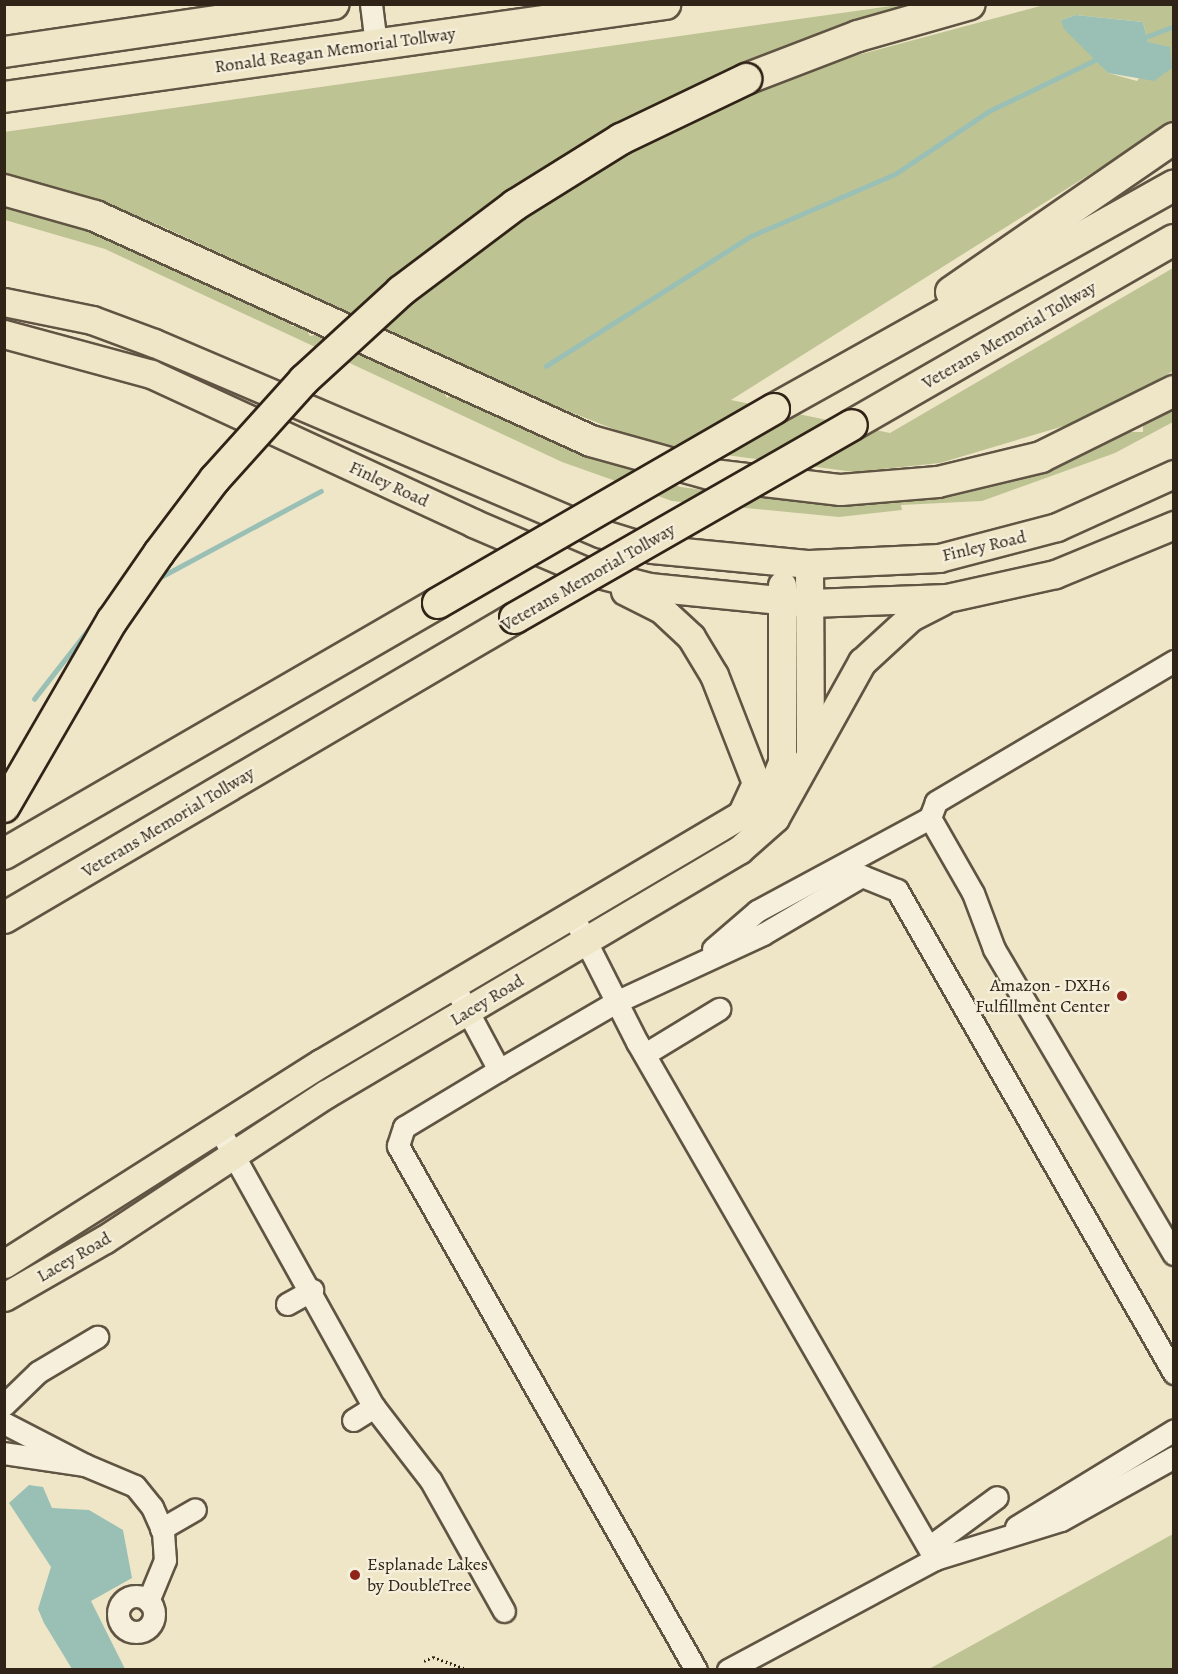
<!DOCTYPE html>
<style>
body{margin:0}
#map{position:relative;width:1178px;height:1674px;overflow:hidden;background:#efe6c8;font-family:Alegreya,serif}
div>[style]{position:absolute}
.green>*{inset:0;background:#bec393}
.water>*{inset:0;background:#9ac0b6}
.stream>*{height:4.5px;margin:-2.25px;padding:0 2.25px;transform-origin:2.25px;border-radius:2.25px;background:#9ac0b6}
.path>*{height:3px;margin-top:-1.5px;transform-origin:0;background:repeating-linear-gradient(90deg,#302317 0 1.5px,transparent 0 4.5px)}
.roads{filter:drop-shadow(2px 0 #605443) drop-shadow(-2px 0 #605443) drop-shadow(0 2px #605443) drop-shadow(0 -2px #605443)}
.minor>*{height:21px;margin:-10.5px;padding:0 10.5px;transform-origin:10.5px;border-radius:10.5px;background:#f5efdb}
.minor>.ring{margin:-10.5px;padding:0;box-sizing:content-box;background:none;border:21px solid #f5efdb;border-radius:50%}
.major>*{height:27px;margin:-13.5px;padding:0 13.5px;transform-origin:13.5px;border-radius:13.5px;background:#efe6c8}
.highway>*{height:30px;margin:-15px;padding:0 15px;transform-origin:15px;border-radius:15px;background:#efe6c8}
.bridges{filter:drop-shadow(2px 0 #302317) drop-shadow(-2px 0 #302317) drop-shadow(0 2px #302317) drop-shadow(0 -2px #302317)}
.highway-bridge>*{height:30px;margin:-15px;padding:0 15px;transform-origin:15px;border-radius:15px;background:#efe6c8}
.dots>*{width:16px;height:16px;translate:-50% -50%;box-sizing:border-box;border:3px solid #f5efdb;border-radius:50%}
span{translate:-50% -50%;white-space:nowrap;text-align:center;line-height:1.15;-webkit-text-stroke:4.5px #f5efdb;paint-order:stroke}
.street-label{font-size:18px;color:#302317}
.poi-label{font-size:18px;color:#302317}
.right{translate:-100% -50%;text-align:right}
.left{translate:0 -50%;text-align:left}
.frame{position:absolute;inset:0;border:6px solid #302317;pointer-events:none}
</style>
<div id="map">
<div class="green">
<i style="clip-path:polygon(evenodd,898px 5px,914px 7px,828px 63px,1044px 5px,1173px 5px,1173px 122px,731px 400px,890px 433px,1173px 268px,1173px 371px,1084px 420px,940px 463px,854px 472px,657px 446px,519px 392px,161px 226px,84px 196px,5px 175px,4px 132px,898px 5px,1076px 15px,1143px 22px,1148px 42px,1160px 48px,1137px 81px,1108px 73px,1061px 20px,1076px 15px)"></i>
<i style="clip-path:polygon(4px 205px,115px 240px,289px 318px,291px 326px,304px 325px,310px 336px,324px 333px,441px 387px,447px 398px,454px 394px,572px 447px,681px 487px,772px 499px,864px 501px,1060px 461px,1130px 432px,1143px 432px,1143px 425px,1173px 407px,1173px 422px,1115px 453px,982px 501px,901px 505px,902px 510px,839px 517px,672px 501px,562px 462px,105px 249px,5px 220px)"></i>
<i style="clip-path:polygon(1173px 1534px,1173px 1669px,929px 1669px)"></i>
</div>
<div class="water">
<i style="clip-path:polygon(1076px 15px,1143px 22px,1148px 42px,1170px 47px,1172px 68px,1154px 81px,1108px 73px,1064px 29px,1061px 20px)"></i>
<i style="clip-path:polygon(29px 1485px,43px 1487px,52px 1508px,89px 1510px,123px 1530px,132px 1578px,91px 1601px,125px 1669px,72px 1669px,44px 1623px,38px 1609px,51px 1567px,9px 1503px)"></i>
</div>
<div class="stream">
<i style="left:1143px;top:38px;width:33px;rotate:-21deg"></i>
<i style="left:546px;top:366px;width:243px;rotate:-32.4deg"></i>
<i style="left:751px;top:236px;width:157px;rotate:-23.3deg"></i>
<i style="left:895px;top:174px;width:113px;rotate:-33.8deg"></i>
<i style="left:989px;top:111px;width:120px;rotate:-25.7deg"></i>
<i style="left:155px;top:580px;width:188px;rotate:-28.2deg"></i>
<i style="left:34px;top:699px;width:117px;rotate:-52deg"></i>
</div>
<div class="path">
<i style="left:424px;top:1661px;width:10px;rotate:-24deg"></i>
<i style="left:433px;top:1657px;width:38px;rotate:20deg"></i>
</div>
<div class="roads">
<div class="minor">
<i style="left:371px;top:4px;width:40px;rotate:82.9deg"></i>
<i style="left:1174px;top:661px;width:277px;rotate:149.4deg"></i>
<i style="left:936px;top:802px;width:17px;rotate:111deg"></i>
<i style="left:930px;top:818px;width:86px;rotate:60.2deg"></i>
<i style="left:973px;top:893px;width:60px;rotate:69.4deg"></i>
<i style="left:994px;top:949px;width:354px;rotate:59.5deg"></i>
<i style="left:572px;top:914px;width:144px;rotate:63.1deg"></i>
<i style="left:637px;top:1042px;width:597px;rotate:60.04deg"></i>
<i style="left:935px;top:1559px;width:235px;rotate:151.8deg"></i>
<i style="left:713px;top:949px;width:58px;rotate:-40.8deg"></i>
<i style="left:757px;top:911px;width:196px;rotate:-28.3deg"></i>
<i style="left:460px;top:997px;width:83px;rotate:61.9deg"></i>
<i style="left:499px;top:1070px;width:111px;rotate:149deg"></i>
<i style="left:404px;top:1127px;width:20px;rotate:108deg"></i>
<i style="left:398px;top:1146px;width:603px;rotate:60.37deg"></i>
<i style="left:645px;top:1054px;width:87px;rotate:-31.3deg"></i>
<i style="left:499px;top:1070px;width:135px;rotate:-30.2deg"></i>
<i style="left:616px;top:1002px;width:162px;rotate:-24.8deg"></i>
<i style="left:763px;top:934px;width:115px;rotate:-30.4deg"></i>
<i style="left:862px;top:876px;width:38px;rotate:22deg"></i>
<i style="left:897px;top:890px;width:557px;rotate:60.17deg"></i>
<i style="left:219px;top:1129px;width:318px;rotate:60.9deg"></i>
<i style="left:374px;top:1407px;width:93px;rotate:52.4deg"></i>
<i style="left:431px;top:1481px;width:149px;rotate:60.7deg"></i>
<i style="left:287px;top:1304px;width:29px;rotate:-29deg"></i>
<i style="left:4px;top:1405px;width:47px;rotate:-44.1deg"></i>
<i style="left:38px;top:1372px;width:69px;rotate:-30.7deg"></i>
<i style="left:353px;top:1420px;width:25px;rotate:-32deg"></i>
<i style="left:4px;top:1423px;width:91px;rotate:27.4deg"></i>
<i style="left:85px;top:1465px;width:82px;rotate:-171.6deg"></i>
<i style="left:85px;top:1465px;width:54px;rotate:22.8deg"></i>
<i style="left:135px;top:1486px;width:27px;rotate:51deg"></i>
<i style="left:152px;top:1507px;width:27px;rotate:66deg"></i>
<i style="left:163px;top:1532px;width:28px;rotate:86deg"></i>
<i style="left:165px;top:1560px;width:44px;rotate:112.5deg"></i>
<i style="left:1016px;top:1527px;width:185px;rotate:-31.5deg"></i>
<i style="left:161px;top:1529px;width:39px;rotate:-30deg"></i>
<i style="left:929px;top:1547px;width:84px;rotate:-36.3deg"></i>
<i style="left:935px;top:1559px;width:132px;rotate:-17.2deg"></i>
<i style="left:1061px;top:1520px;width:129px;rotate:-29.1deg"></i>
<i class="ring" style="left:118px;top:1596px;width:15px;height:15px"></i>
</div>
<div class="major">
<i style="left:4px;top:302px;width:90px;rotate:11.6deg"></i>
<i style="left:92px;top:320px;width:66px;rotate:20.4deg"></i>
<i style="left:154px;top:343px;width:485px;rotate:23.1deg"></i>
<i style="left:600px;top:533px;width:54px;rotate:17.1deg"></i>
<i style="left:652px;top:549px;width:158px;rotate:5.5deg"></i>
<i style="left:809px;top:564px;width:130px;rotate:-2.6deg"></i>
<i style="left:939px;top:558px;width:122px;rotate:-14.7deg"></i>
<i style="left:1057px;top:527px;width:128px;rotate:-24.4deg"></i>
<i style="left:4px;top:334px;width:152px;rotate:15.2deg"></i>
<i style="left:151px;top:374px;width:355px;rotate:24.8deg"></i>
<i style="left:473px;top:523px;width:120px;rotate:23.1deg"></i>
<i style="left:583px;top:570px;width:68px;rotate:14.4deg"></i>
<i style="left:649px;top:587px;width:162px;rotate:5.7deg"></i>
<i style="left:810px;top:603px;width:137px;rotate:-2.1deg"></i>
<i style="left:947px;top:598px;width:111px;rotate:-12.5deg"></i>
<i style="left:1055px;top:574px;width:129px;rotate:-22.4deg"></i>
<i style="left:809px;top:564px;width:187px;rotate:89.7deg"></i>
<i style="left:625px;top:591px;width:40px;rotate:26.6deg"></i>
<i style="left:661px;top:609px;width:41px;rotate:43deg"></i>
<i style="left:691px;top:637px;width:44px;rotate:58.8deg"></i>
<i style="left:714px;top:675px;width:116px;rotate:68.7deg"></i>
<i style="left:756px;top:783px;width:31px;rotate:115deg"></i>
<i style="left:4px;top:1264px;width:375px;rotate:-32.4deg"></i>
<i style="left:321px;top:1063px;width:503px;rotate:-30.59deg"></i>
<i style="left:754px;top:807px;width:22px;rotate:-43deg"></i>
<i style="left:770px;top:792px;width:32px;rotate:-68deg"></i>
<i style="left:782px;top:762px;width:177px;rotate:-90deg"></i>
<i style="left:4px;top:1297px;width:116px;rotate:-29.9deg"></i>
<i style="left:105px;top:1239px;width:264px;rotate:-33.3deg"></i>
<i style="left:326px;top:1094px;width:480px;rotate:-30.6deg"></i>
<i style="left:739px;top:850px;width:48px;rotate:-41.6deg"></i>
<i style="left:775px;top:818px;width:179px;rotate:-60.9deg"></i>
<i style="left:862px;top:662px;width:67px;rotate:-42.6deg"></i>
<i style="left:911px;top:617px;width:34px;rotate:-27deg"></i>
</div>
<div class="highway">
<i style="left:4px;top:52px;width:333px;rotate:-8.3deg"></i>
<i style="left:746px;top:79px;width:120px;rotate:-21deg"></i>
<i style="left:858px;top:36px;width:116px;rotate:-15.9deg"></i>
<i style="left:4px;top:97px;width:668px;rotate:-8.01deg"></i>
<i style="left:4px;top:190px;width:95px;rotate:15.9deg"></i>
<i style="left:95px;top:216px;width:545px;rotate:24.4deg"></i>
<i style="left:591px;top:441px;width:127px;rotate:15.6deg"></i>
<i style="left:713px;top:475px;width:129px;rotate:6.7deg"></i>
<i style="left:841px;top:490px;width:97px;rotate:-4.7deg"></i>
<i style="left:938px;top:482px;width:106px;rotate:-13.6deg"></i>
<i style="left:1041px;top:457px;width:148px;rotate:-26.4deg"></i>
<i style="left:951px;top:292px;width:271px;rotate:-34.6deg"></i>
<i style="left:774px;top:409px;width:458px;rotate:-29.2deg"></i>
<i style="left:852px;top:425px;width:371px;rotate:-29.9deg"></i>
<i style="left:4px;top:854px;width:501px;rotate:-30.04deg"></i>
<i style="left:4px;top:918px;width:593px;rotate:-30.42deg"></i>
</div>
</div>
<div class="bridges">
<div class="highway-bridge">
<i style="left:438px;top:603px;width:388px;rotate:-30deg"></i>
<i style="left:515px;top:618px;width:388px;rotate:-29.8deg"></i>
<i style="left:4px;top:807px;width:215px;rotate:-59.9deg"></i>
<i style="left:112px;top:621px;width:83px;rotate:-55.3deg"></i>
<i style="left:159px;top:553px;width:93px;rotate:-52.9deg"></i>
<i style="left:215px;top:479px;width:133px;rotate:-48deg"></i>
<i style="left:304px;top:380px;width:132px;rotate:-42.5deg"></i>
<i style="left:401px;top:291px;width:143px;rotate:-37deg"></i>
<i style="left:515px;top:205px;width:125px;rotate:-31.9deg"></i>
<i style="left:621px;top:139px;width:139px;rotate:-25.6deg"></i>
</div>
</div>
<div class="dots">
<i style="left:1122px;top:996px;background:#8f2418"></i>
<i style="left:355px;top:1575px;background:#8f2418"></i>
</div>
<div class="street-label">
<span style="left:335px;top:50px;rotate:-8deg">Ronald Reagan Memorial Tollway</span>
<span style="left:1009px;top:335px;rotate:-30deg">Veterans Memorial Tollway</span>
<span style="left:389px;top:484px;rotate:25deg">Finley Road</span>
<span style="left:984px;top:546px;rotate:-13deg">Finley Road</span>
<span style="left:588px;top:577px;rotate:-30deg">Veterans Memorial Tollway</span>
<span style="left:168px;top:822px;rotate:-31deg">Veterans Memorial Tollway</span>
<span style="left:487px;top:1000px;rotate:-31deg">Lacey Road</span>
<span style="left:74px;top:1257px;rotate:-30deg">Lacey Road</span>
</div>
<div class="poi-label">
<span class="right" style="left:1110px;top:996px">Amazon - DXH6<br>Fulfillment Center</span>
<span class="left" style="left:367px;top:1575px">Esplanade Lakes<br>by DoubleTree</span>
</div>
<div class="frame"></div>
</div>
